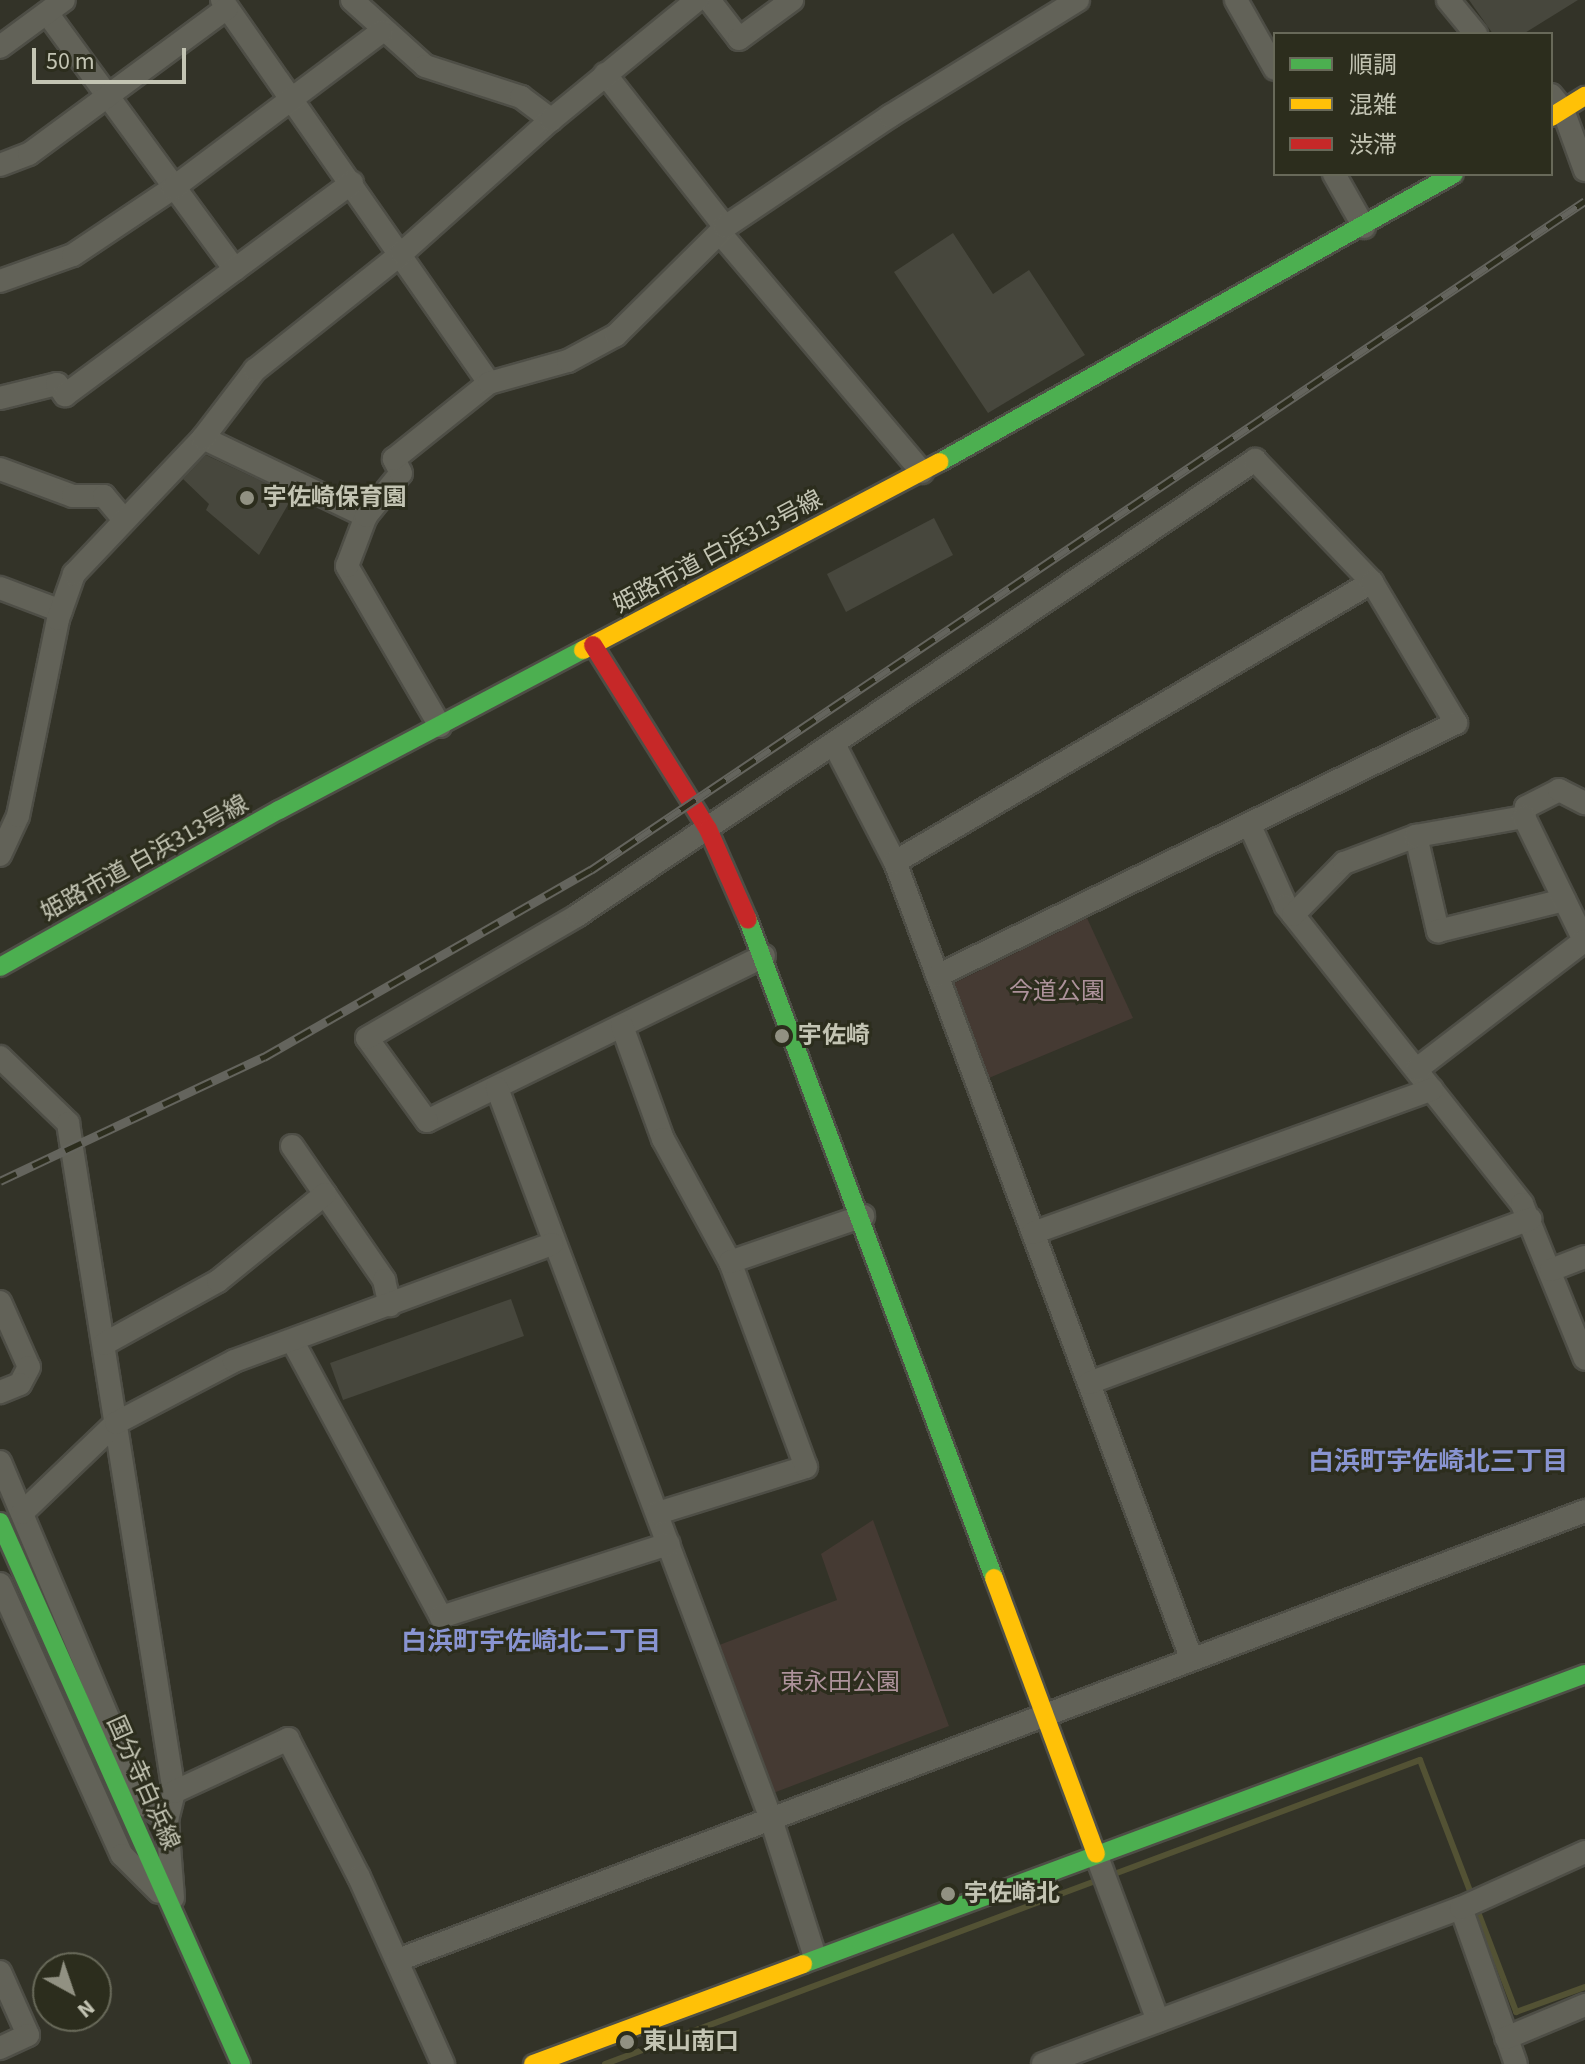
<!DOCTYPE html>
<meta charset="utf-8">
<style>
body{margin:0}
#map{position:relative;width:1585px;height:2064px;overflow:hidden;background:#333328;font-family:"Source Sans 3","Noto Sans JP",sans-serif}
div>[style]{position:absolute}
.green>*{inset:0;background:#453a33}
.stream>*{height:6px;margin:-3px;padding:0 3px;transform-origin:3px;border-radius:3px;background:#535234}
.building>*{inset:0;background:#47473d}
.roads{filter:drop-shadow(2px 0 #4e4e46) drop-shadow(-2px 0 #4e4e46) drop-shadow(0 2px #4e4e46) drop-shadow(0 -2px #4e4e46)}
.street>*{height:22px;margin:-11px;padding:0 11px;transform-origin:11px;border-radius:11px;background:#626258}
.fast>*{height:18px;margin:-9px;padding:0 9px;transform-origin:9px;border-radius:9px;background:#4caf50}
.slow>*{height:18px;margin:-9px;padding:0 9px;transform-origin:9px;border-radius:9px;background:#ffc107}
.jam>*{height:18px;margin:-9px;padding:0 9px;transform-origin:9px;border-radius:9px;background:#c62828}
.rail>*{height:9px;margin-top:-4.5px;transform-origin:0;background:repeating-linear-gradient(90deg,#2c2d1d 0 18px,#64645d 0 36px);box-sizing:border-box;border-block:2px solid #64645d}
.dots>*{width:22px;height:22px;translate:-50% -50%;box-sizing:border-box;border:4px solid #2c2d1d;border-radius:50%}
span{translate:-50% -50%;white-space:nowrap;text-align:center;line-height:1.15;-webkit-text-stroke:6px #2c2d1d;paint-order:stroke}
.poi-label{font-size:24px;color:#c3c4b3;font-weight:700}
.left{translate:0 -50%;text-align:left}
.street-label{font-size:24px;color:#c3c4b3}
.park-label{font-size:24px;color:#ad929b}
.neighbourhood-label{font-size:26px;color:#8994d1;font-weight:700}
.legend{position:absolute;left:1273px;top:32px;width:280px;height:144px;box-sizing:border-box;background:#2c2d1d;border:2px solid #686959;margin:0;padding:10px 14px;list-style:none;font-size:24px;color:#c3c4b3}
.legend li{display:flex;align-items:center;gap:16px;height:40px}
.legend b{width:40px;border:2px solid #686959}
.north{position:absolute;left:32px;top:1952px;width:80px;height:80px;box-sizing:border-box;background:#2c2d1d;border:2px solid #686959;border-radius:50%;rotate:140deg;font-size:22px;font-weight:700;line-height:32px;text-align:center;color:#c3c4b3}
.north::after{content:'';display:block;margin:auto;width:28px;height:36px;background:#919182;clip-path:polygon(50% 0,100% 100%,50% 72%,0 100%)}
.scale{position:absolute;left:32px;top:48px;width:154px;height:36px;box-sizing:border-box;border:4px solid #c3c4b3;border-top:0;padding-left:10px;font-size:24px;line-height:28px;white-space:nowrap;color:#c3c4b3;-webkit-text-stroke:6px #2c2d1d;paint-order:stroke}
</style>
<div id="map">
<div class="green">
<i style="clip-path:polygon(1087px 918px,1133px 1018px,984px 1080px,948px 986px)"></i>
<i style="clip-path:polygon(873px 1520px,949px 1726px,768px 1795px,714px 1647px,837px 1600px,821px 1554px)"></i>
</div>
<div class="stream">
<i style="left:605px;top:2064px;width:870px;rotate:-20.46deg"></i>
<i style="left:1420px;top:1760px;width:270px;rotate:69.1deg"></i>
<i style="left:1516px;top:2012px;width:73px;rotate:-19.9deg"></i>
</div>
<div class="building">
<i style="clip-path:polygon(1469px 0,1578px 0,1523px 34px,1493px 34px)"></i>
<i style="clip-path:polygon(953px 233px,993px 294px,1029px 270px,1085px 355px,988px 413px,894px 272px)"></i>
<i style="clip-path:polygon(206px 455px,293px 496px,259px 555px,206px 510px,209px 504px,183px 479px)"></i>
<i style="clip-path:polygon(934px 518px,953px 555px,846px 612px,827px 574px)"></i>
<i style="clip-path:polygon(511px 1299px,524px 1336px,343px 1400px,330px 1363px)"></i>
</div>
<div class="roads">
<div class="street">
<i style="left:222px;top:0;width:467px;rotate:55.1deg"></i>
<i style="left:352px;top:0;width:98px;rotate:42.1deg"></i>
<i style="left:425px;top:66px;width:101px;rotate:17.9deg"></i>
<i style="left:521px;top:97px;width:38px;rotate:37deg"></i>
<i style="left:709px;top:0;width:49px;rotate:52.4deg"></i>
<i style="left:739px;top:39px;width:66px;rotate:-36.3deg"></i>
<i style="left:1236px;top:0;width:79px;rotate:60.5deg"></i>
<i style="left:1448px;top:0;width:44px;rotate:50.5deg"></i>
<i style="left:47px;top:13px;width:318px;rotate:53.8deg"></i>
<i style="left:0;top:47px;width:79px;rotate:-36.3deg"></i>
<i style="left:605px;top:74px;width:194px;rotate:51.9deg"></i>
<i style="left:1551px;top:95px;width:19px;rotate:51deg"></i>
<i style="left:1563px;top:110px;width:64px;rotate:69.9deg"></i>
<i style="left:0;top:165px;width:31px;rotate:-21deg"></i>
<i style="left:29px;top:154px;width:246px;rotate:-36.4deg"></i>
<i style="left:1334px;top:174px;width:61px;rotate:60.5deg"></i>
<i style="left:720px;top:233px;width:313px;rotate:49.8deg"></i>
<i style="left:0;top:281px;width:77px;rotate:-19.6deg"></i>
<i style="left:73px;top:255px;width:120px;rotate:-33.8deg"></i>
<i style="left:173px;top:188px;width:261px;rotate:-36.9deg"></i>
<i style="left:0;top:398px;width:59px;rotate:-13.8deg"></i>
<i style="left:57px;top:384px;width:14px;rotate:54deg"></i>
<i style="left:65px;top:395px;width:357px;rotate:-36.5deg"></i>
<i style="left:203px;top:438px;width:181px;rotate:25.6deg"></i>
<i style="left:0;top:469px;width:78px;rotate:20.3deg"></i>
<i style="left:73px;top:496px;width:31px"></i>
<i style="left:104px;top:496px;width:30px;rotate:50deg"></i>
<i style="left:0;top:588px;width:65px;rotate:20.7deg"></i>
<i style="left:440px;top:726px;width:185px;rotate:-120.2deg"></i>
<i style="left:347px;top:566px;width:53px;rotate:-69.2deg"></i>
<i style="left:366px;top:516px;width:55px;rotate:-50.9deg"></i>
<i style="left:401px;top:473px;width:16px;rotate:-117deg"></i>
<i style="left:394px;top:459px;width:122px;rotate:-38.7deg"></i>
<i style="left:489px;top:383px;width:82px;rotate:-15.6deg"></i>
<i style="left:568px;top:361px;width:55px;rotate:-28.4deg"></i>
<i style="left:616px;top:335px;width:153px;rotate:-44.7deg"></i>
<i style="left:725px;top:227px;width:199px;rotate:-33.9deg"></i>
<i style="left:890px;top:116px;width:221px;rotate:-31.7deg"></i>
<i style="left:835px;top:746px;width:131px;rotate:62.7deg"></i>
<i style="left:895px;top:862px;width:851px;rotate:69.59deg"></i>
<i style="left:1524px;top:817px;width:10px;rotate:-79deg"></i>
<i style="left:1526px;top:807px;width:37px;rotate:-27deg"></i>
<i style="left:1559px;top:790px;width:29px;rotate:27deg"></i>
<i style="left:1251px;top:828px;width:85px;rotate:65.8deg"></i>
<i style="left:1286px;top:906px;width:380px;rotate:51.6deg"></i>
<i style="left:1522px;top:1204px;width:167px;rotate:67.9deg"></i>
<i style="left:1416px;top:836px;width:98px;rotate:77deg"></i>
<i style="left:1438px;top:931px;width:130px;rotate:-13.8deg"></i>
<i style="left:0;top:855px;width:43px;rotate:-65.2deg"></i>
<i style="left:18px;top:816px;width:201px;rotate:-78.5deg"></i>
<i style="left:58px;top:619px;width:48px;rotate:-70.4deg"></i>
<i style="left:74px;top:574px;width:187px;rotate:-46.5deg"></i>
<i style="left:203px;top:438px;width:86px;rotate:-52.6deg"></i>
<i style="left:255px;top:370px;width:188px;rotate:-38.5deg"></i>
<i style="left:402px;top:253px;width:200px;rotate:-41.8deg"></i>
<i style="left:551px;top:120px;width:189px;rotate:-39.4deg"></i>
<i style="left:895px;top:862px;width:553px;rotate:-30.41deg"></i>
<i style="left:1293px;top:915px;width:73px;rotate:-45.6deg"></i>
<i style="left:1344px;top:863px;width:77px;rotate:-20.6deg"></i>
<i style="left:1416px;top:836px;width:110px;rotate:-10deg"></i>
<i style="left:1524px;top:817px;width:139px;rotate:64deg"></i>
<i style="left:764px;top:956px;width:375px;rotate:153.9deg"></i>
<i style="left:427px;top:1121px;width:102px;rotate:-125.9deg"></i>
<i style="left:367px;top:1038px;width:244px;rotate:-30.2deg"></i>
<i style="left:578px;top:915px;width:816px;rotate:-33.9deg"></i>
<i style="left:1255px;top:460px;width:169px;rotate:46.2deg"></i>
<i style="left:1372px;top:582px;width:164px;rotate:59.2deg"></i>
<i style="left:1456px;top:723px;width:577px;rotate:154.01deg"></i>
<i style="left:622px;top:1026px;width:120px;rotate:70.1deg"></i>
<i style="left:663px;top:1139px;width:140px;rotate:61.4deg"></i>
<i style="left:0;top:1057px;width:95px;rotate:44.1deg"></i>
<i style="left:68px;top:1123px;width:677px;rotate:81deg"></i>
<i style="left:174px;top:1792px;width:29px;rotate:104deg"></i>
<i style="left:167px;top:1820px;width:78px;rotate:85.6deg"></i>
<i style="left:1417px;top:1069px;width:210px;rotate:-37.5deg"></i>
<i style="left:497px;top:1088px;width:781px;rotate:69.45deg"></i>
<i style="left:771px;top:1819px;width:145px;rotate:72.3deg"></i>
<i style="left:292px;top:1146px;width:163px;rotate:55.5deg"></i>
<i style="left:384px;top:1280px;width:26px;rotate:77deg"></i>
<i style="left:1033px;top:1233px;width:424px;rotate:-19.8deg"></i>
<i style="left:1551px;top:1270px;width:36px;rotate:-21deg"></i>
<i style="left:0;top:1302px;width:71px;rotate:66deg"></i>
<i style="left:29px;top:1367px;width:19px;rotate:118deg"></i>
<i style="left:20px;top:1384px;width:22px;rotate:158deg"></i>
<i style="left:293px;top:1342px;width:312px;rotate:61.7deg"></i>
<i style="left:441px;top:1617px;width:239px;rotate:-17.8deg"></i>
<i style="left:104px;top:1344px;width:130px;rotate:-28.9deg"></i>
<i style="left:218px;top:1281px;width:138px;rotate:-39.1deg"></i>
<i style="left:1089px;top:1383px;width:471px;rotate:-20.4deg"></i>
<i style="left:0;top:1462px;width:372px;rotate:67.1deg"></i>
<i style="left:145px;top:1805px;width:27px;rotate:34deg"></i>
<i style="left:22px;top:1513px;width:130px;rotate:-43.8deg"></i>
<i style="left:116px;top:1423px;width:133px;rotate:-27.7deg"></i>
<i style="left:234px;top:1361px;width:339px;rotate:-20.2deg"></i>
<i style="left:658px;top:1513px;width:155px;rotate:-17.3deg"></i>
<i style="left:806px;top:1467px;width:219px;rotate:-110.3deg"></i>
<i style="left:730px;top:1262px;width:141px;rotate:-19.1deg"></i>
<i style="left:0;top:1584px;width:297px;rotate:65.8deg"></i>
<i style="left:122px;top:1855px;width:52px;rotate:45deg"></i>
<i style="left:174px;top:1792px;width:126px;rotate:-24.9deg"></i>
<i style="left:288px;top:1739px;width:155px;rotate:62.8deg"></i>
<i style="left:359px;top:1877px;width:205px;rotate:65.8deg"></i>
<i style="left:1096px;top:1854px;width:178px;rotate:69.6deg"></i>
<i style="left:1461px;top:1908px;width:165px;rotate:70.6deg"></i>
<i style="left:398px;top:1960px;width:1269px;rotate:-20.72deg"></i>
<i style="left:0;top:1972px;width:69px;rotate:66deg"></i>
<i style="left:28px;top:2035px;width:31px;rotate:155deg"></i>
<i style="left:1506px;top:2038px;width:86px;rotate:-22.7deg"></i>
<i style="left:1043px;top:2064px;width:446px;rotate:-20.5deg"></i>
<i style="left:1461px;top:1908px;width:136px;rotate:-24.3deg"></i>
</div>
<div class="fast">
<i style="left:940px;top:462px;width:589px;rotate:-29.26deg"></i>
<i style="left:748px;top:920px;width:702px;rotate:69.5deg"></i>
<i style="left:0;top:967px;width:320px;rotate:-29.4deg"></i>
<i style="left:279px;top:810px;width:344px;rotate:-27.8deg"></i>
<i style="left:0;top:1522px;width:593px;rotate:66.03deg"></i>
<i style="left:803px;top:1964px;width:834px;rotate:-20.35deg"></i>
</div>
<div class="slow">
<i style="left:1551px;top:117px;width:40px;rotate:-32deg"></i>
<i style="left:583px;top:650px;width:403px;rotate:-27.8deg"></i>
<i style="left:994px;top:1578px;width:294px;rotate:69.7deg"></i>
<i style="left:533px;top:2064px;width:288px;rotate:-20.3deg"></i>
</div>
<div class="jam">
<i style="left:593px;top:645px;width:217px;rotate:58deg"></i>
<i style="left:708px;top:829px;width:99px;rotate:66.3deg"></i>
</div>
</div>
<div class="rail">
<i style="left:0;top:1181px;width:292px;rotate:-25.2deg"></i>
<i style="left:264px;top:1057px;width:377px;rotate:-29.8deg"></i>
<i style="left:591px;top:870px;width:1198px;rotate:-33.94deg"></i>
</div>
<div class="dots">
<i style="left:247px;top:498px;background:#919182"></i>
<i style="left:782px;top:1036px;background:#919182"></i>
<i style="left:948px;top:1894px;background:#919182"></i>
<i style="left:627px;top:2042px;background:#919182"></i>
</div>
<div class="poi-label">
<span class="left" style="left:263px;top:498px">宇佐崎保育園</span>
<span class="left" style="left:798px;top:1036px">宇佐崎</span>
<span class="left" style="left:964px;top:1894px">宇佐崎北</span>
<span class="left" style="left:643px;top:2042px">東山南口</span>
</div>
<div class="street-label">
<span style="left:718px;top:552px;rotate:-28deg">姫路市道 白浜313号線</span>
<span style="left:145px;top:858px;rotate:-29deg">姫路市道 白浜313号線</span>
<span style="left:143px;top:1783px;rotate:66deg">国分寺白浜線</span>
</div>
<div class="park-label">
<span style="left:1057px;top:992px">今道公園</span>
<span style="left:840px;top:1683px">東永田公園</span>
</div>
<div class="neighbourhood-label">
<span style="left:1438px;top:1462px">白浜町宇佐崎北三丁目</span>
<span style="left:531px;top:1642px">白浜町宇佐崎北二丁目</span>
</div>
<ul class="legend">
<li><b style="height:10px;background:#4caf50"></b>順調</li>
<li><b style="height:10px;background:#ffc107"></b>混雑</li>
<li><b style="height:10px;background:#c62828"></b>渋滞</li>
</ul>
<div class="north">N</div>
<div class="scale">50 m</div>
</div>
